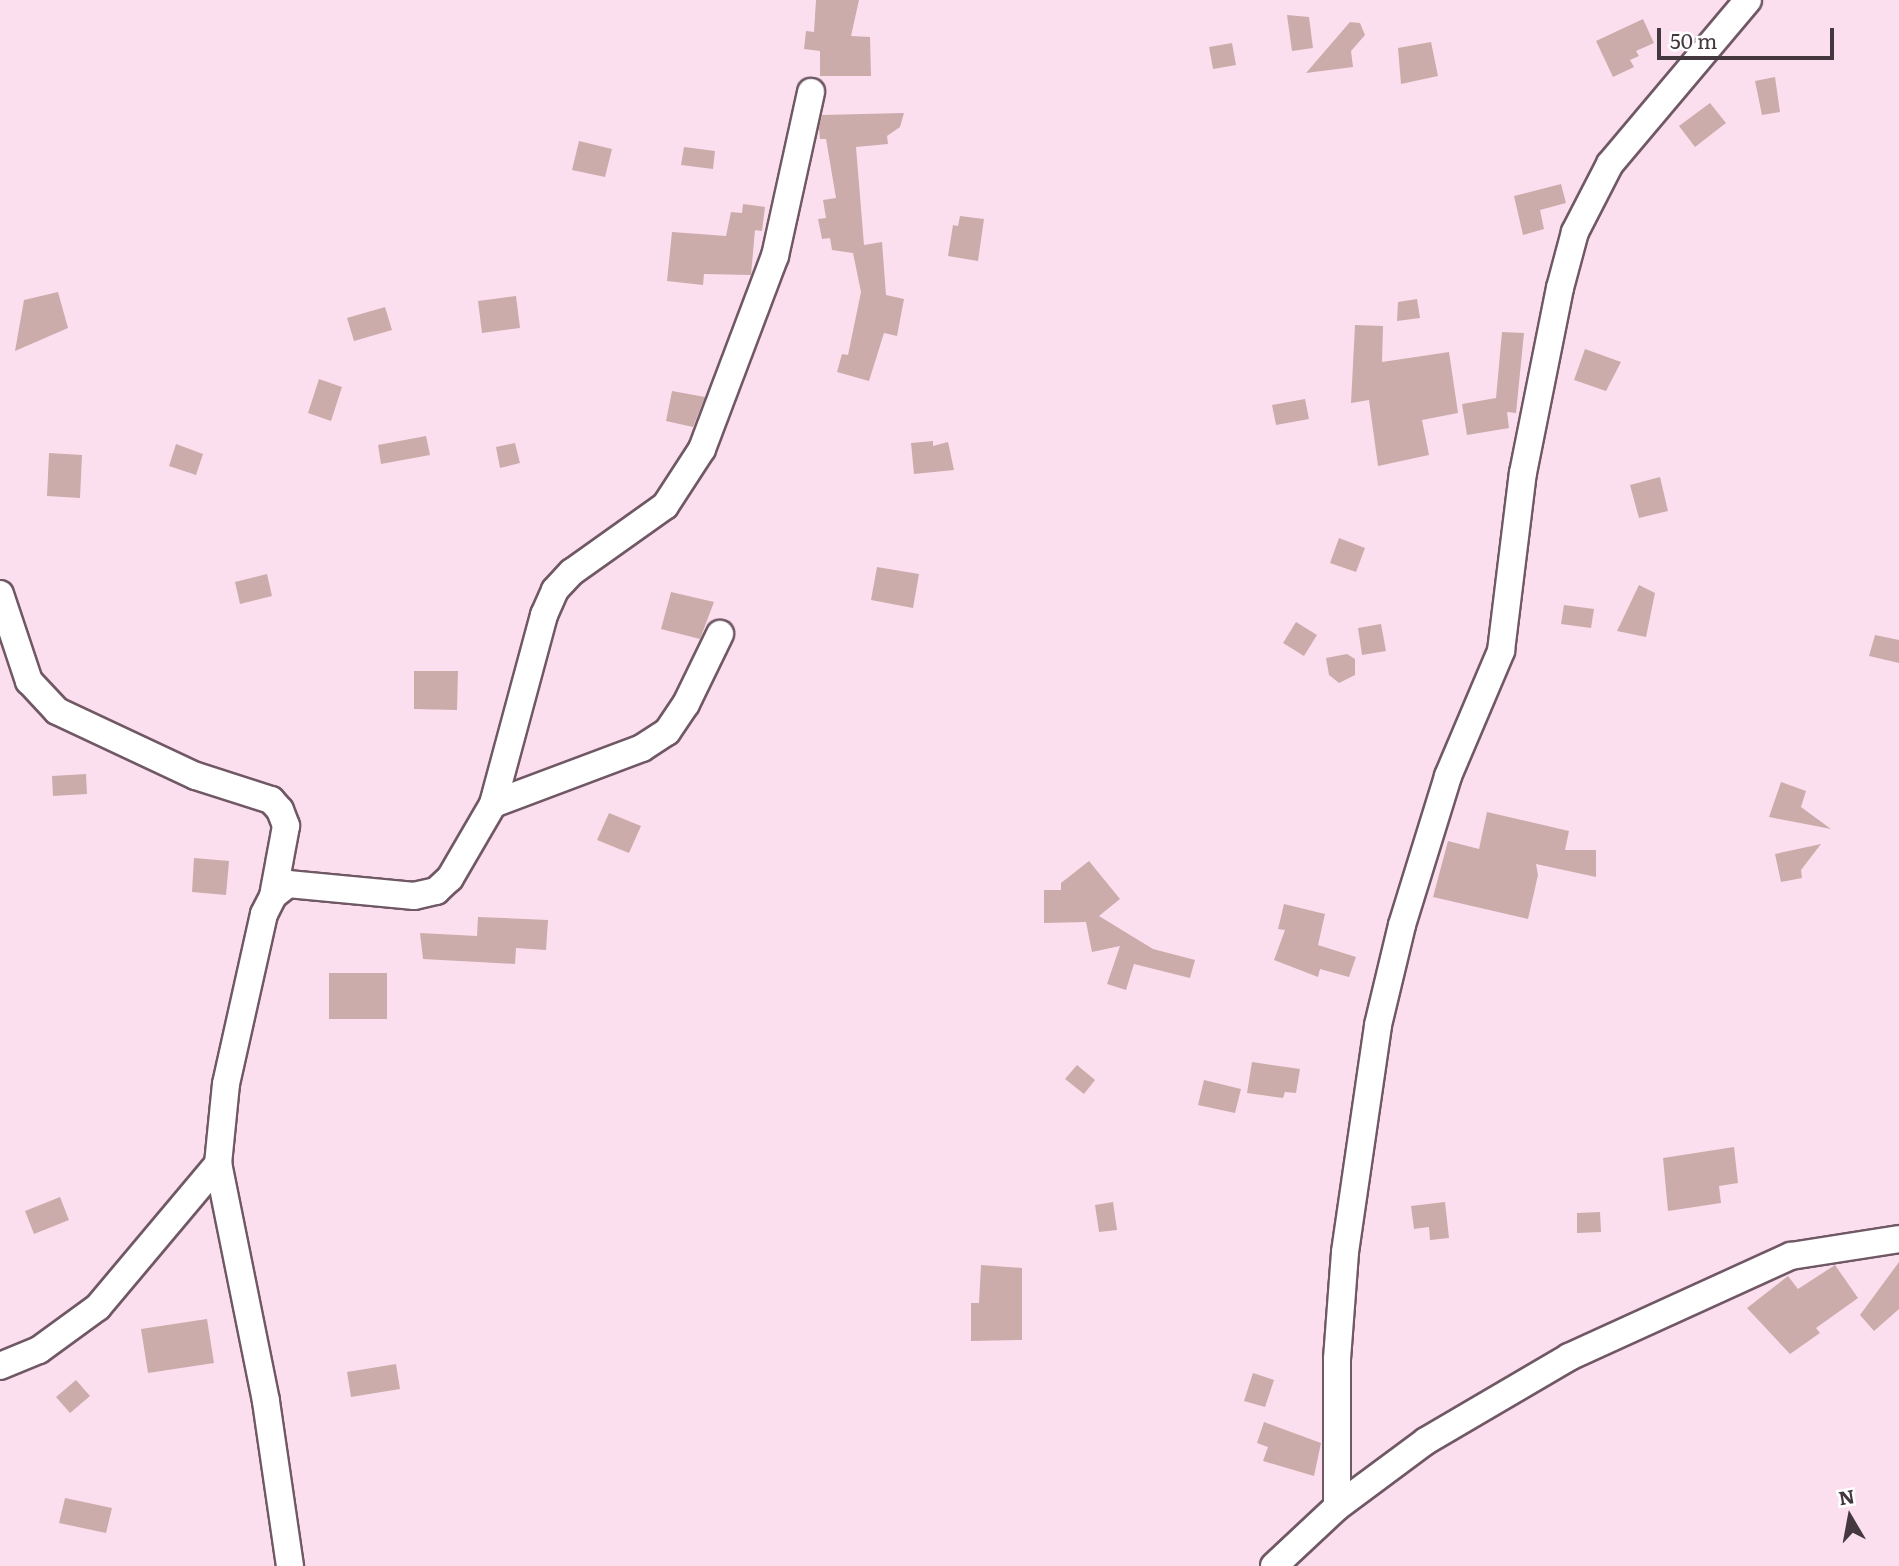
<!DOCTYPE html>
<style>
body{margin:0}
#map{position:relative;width:1899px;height:1566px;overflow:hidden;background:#fcdfee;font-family:Literata,serif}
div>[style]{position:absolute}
.building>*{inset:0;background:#cbacab}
.roads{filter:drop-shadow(2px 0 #705865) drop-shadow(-2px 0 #705865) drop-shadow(0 2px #705865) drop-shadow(0 -2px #705865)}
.street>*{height:26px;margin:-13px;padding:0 13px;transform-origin:13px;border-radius:13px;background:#fff}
span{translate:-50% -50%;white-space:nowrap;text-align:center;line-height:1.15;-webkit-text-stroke:7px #fff;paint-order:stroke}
.north{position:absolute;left:1815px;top:1482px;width:70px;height:70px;-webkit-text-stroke:5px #fff;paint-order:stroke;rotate:350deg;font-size:19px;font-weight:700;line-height:28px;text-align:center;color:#44383e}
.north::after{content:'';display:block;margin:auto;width:24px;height:32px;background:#44383e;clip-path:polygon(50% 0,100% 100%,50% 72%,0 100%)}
.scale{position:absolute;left:1657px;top:28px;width:177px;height:32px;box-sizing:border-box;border:4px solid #44383e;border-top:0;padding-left:9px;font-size:21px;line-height:24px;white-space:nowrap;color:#44383e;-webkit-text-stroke:5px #fff;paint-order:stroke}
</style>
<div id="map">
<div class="building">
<i style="clip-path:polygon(816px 0,859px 0,851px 36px,870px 37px,871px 76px,820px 76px,820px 51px,804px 49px,806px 31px,814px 32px)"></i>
<i style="clip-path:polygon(1287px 15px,1309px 17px,1313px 48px,1292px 51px)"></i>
<i style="clip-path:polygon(1643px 19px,1654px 43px,1636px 51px,1639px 56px,1630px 60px,1634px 67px,1613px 77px,1596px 41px)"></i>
<i style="clip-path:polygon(1350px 22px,1360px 23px,1365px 35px,1351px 51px,1353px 67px,1306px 73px)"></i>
<i style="clip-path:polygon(1431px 42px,1438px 76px,1401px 84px,1398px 48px)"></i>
<i style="clip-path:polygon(1232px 43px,1236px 65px,1213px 69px,1209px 47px)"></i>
<i style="clip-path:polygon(1775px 77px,1780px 112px,1762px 115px,1755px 81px)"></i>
<i style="clip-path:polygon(1710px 103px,1726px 123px,1695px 147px,1679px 126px)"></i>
<i style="clip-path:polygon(904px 113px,900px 127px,887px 136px,888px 144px,856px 147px,864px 245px,882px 242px,886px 295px,904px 299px,897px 336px,884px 333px,869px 381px,837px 372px,842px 354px,848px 355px,861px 292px,853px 253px,832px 250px,830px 238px,822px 239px,818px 219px,826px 218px,823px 200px,836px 198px,826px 139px,820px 139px,819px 128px,822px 115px)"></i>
<i style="clip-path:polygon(579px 141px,612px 149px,605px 177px,572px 170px)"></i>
<i style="clip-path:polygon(684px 147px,715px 151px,713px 169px,681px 165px)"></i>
<i style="clip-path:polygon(1561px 184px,1566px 203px,1540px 210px,1544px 229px,1523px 235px,1514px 196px)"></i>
<i style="clip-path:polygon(743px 204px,765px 207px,762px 231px,755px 230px,751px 275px,704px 274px,703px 285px,667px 281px,672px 232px,726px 236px,731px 212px,742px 213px)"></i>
<i style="clip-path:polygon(960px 216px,984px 219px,978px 261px,948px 256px,953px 225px,958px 226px)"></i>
<i style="clip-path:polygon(58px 292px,68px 328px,15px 351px,24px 300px)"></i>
<i style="clip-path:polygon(516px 296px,520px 328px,482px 333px,478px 301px)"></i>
<i style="clip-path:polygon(1417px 299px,1420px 318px,1397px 321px,1398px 302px)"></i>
<i style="clip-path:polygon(385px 307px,392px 330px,354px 341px,347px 318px)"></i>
<i style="clip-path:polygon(1355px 325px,1383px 326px,1382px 362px,1449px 352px,1458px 413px,1422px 420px,1429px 455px,1378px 466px,1369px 400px,1351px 403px)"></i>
<i style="clip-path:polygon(1502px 332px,1524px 333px,1516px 413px,1507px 412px,1509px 428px,1467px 435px,1462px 404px,1496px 398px)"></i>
<i style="clip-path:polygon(1585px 349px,1621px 362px,1606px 391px,1574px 380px)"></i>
<i style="clip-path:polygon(319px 379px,342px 387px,331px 421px,308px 413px)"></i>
<i style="clip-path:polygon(672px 391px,705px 397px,693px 427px,666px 421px)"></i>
<i style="clip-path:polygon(1305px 399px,1309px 419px,1276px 425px,1272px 405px)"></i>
<i style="clip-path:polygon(426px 436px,430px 455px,381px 464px,378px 445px)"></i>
<i style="clip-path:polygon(933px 441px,933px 446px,948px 442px,954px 470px,914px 474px,911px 443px)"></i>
<i style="clip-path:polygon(515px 443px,520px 463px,500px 468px,496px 447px)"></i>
<i style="clip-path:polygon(176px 444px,203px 454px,196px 475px,169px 466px)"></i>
<i style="clip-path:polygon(49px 453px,82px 455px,80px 498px,47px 496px)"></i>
<i style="clip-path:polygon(1660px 477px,1668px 511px,1639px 518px,1630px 485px)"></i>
<i style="clip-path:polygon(1339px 538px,1365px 548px,1356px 572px,1330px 563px)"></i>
<i style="clip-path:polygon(877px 567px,919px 574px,913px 608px,871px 600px)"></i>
<i style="clip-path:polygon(267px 574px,272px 596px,240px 604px,235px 582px)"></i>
<i style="clip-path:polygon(1639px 585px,1655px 593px,1646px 637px,1617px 631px)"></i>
<i style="clip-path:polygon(671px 592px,714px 602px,700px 639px,661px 629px)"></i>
<i style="clip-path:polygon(1564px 605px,1594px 609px,1591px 628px,1561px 624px)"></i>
<i style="clip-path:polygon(1296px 622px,1317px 635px,1304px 656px,1283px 643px)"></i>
<i style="clip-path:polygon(1381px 624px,1386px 651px,1362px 655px,1358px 628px)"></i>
<i style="clip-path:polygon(1875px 635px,1899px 640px,1899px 663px,1869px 656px)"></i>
<i style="clip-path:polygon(1347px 654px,1355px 659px,1355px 675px,1339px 683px,1329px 675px,1326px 658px)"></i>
<i style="clip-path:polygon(414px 671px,458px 671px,457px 710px,414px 709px)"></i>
<i style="clip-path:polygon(86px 774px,87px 794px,53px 796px,52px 776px)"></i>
<i style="clip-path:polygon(1781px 782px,1806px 791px,1801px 807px,1831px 829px,1769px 817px)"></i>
<i style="clip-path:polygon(1487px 812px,1569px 831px,1565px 850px,1596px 850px,1596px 877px,1536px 864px,1538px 875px,1528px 919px,1433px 897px,1448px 841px,1479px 849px)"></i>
<i style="clip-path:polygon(609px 813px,641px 826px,629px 853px,597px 840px)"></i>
<i style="clip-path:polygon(1821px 844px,1801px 870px,1802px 878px,1781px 882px,1775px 854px)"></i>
<i style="clip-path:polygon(194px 858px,229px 861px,226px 895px,192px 892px)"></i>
<i style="clip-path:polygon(1089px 861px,1120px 899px,1099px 916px,1153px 949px,1195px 960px,1190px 978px,1134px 964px,1126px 990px,1107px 984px,1120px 946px,1092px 952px,1086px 922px,1044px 923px,1044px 890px,1061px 890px,1061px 883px)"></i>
<i style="clip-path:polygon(1284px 904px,1325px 914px,1318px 945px,1356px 957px,1349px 977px,1320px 969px,1318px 977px,1274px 960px,1285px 930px,1278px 929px)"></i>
<i style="clip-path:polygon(478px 917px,548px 920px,546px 950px,516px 948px,515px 964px,423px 959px,420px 933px,477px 936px)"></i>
<i style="clip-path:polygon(329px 973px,387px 973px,387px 1019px,329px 1019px)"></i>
<i style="clip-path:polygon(1252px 1062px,1300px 1069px,1296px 1093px,1285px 1092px,1283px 1098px,1247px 1093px)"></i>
<i style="clip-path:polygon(1077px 1065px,1095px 1080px,1084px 1094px,1065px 1079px)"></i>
<i style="clip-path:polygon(1204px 1080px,1241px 1089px,1235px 1113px,1198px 1105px)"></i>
<i style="clip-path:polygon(1734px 1147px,1738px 1183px,1719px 1186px,1721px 1203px,1668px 1211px,1663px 1158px)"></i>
<i style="clip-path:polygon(60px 1197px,69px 1220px,34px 1234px,25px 1211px)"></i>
<i style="clip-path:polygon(1113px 1202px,1117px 1230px,1099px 1232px,1095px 1205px)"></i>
<i style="clip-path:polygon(1445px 1202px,1449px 1238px,1430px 1240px,1429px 1227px,1414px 1229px,1411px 1206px)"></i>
<i style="clip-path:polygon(1600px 1212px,1601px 1232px,1577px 1233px,1577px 1213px)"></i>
<i style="clip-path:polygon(1899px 1262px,1899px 1309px,1874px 1331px,1860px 1315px)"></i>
<i style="clip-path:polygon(981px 1265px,1022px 1268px,1022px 1340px,971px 1341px,971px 1303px,979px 1303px)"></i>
<i style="clip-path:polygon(1835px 1265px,1858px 1298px,1816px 1328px,1820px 1333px,1790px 1354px,1747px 1308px,1788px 1276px,1798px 1289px)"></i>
<i style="clip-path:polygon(207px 1319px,214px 1363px,148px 1373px,141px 1329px)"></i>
<i style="clip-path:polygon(396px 1364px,400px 1389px,351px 1397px,347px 1372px)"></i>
<i style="clip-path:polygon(1253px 1373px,1274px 1380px,1265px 1407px,1244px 1401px)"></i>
<i style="clip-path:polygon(76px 1380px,90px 1396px,70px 1413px,56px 1397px)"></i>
<i style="clip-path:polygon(1264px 1422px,1321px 1443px,1314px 1476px,1263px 1461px,1268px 1447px,1257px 1443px)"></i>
<i style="clip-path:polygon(65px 1498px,112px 1508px,106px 1533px,59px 1523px)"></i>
</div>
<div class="roads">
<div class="street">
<i style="left:0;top:594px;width:92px;rotate:71.6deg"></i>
<i style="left:29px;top:681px;width:41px;rotate:47deg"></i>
<i style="left:57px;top:711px;width:153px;rotate:25.1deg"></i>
<i style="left:196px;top:776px;width:79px;rotate:17.7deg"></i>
<i style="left:271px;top:800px;width:13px;rotate:48deg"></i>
<i style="left:280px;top:810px;width:17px;rotate:69deg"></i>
<i style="left:286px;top:826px;width:71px;rotate:100.5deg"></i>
<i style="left:493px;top:804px;width:159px;rotate:-20.6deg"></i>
<i style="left:642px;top:748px;width:30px;rotate:-33deg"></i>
<i style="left:667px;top:732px;width:34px;rotate:-56deg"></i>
<i style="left:686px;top:704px;width:78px;rotate:-64.1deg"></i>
<i style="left:0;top:1366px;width:42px;rotate:-22.3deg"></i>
<i style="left:39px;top:1350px;width:73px;rotate:-36.1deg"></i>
<i style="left:98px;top:1307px;width:187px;rotate:-50deg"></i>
<i style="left:1337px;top:1507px;width:148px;rotate:-90deg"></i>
<i style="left:1337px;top:1359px;width:107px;rotate:-85.7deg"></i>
<i style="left:1345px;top:1252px;width:229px;rotate:-81.7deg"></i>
<i style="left:1378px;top:1025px;width:103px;rotate:-76.5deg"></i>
<i style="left:1402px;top:925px;width:156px;rotate:-72.8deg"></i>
<i style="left:1448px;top:776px;width:136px;rotate:-67deg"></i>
<i style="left:1501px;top:651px;width:179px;rotate:-83deg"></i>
<i style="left:1523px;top:473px;width:189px;rotate:-78.7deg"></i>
<i style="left:1560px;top:288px;width:58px;rotate:-75deg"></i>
<i style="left:1575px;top:232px;width:76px;rotate:-62.8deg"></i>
<i style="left:1610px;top:164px;width:214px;rotate:-49.9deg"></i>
<i style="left:290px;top:1566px;width:167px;rotate:-98.3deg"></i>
<i style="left:266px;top:1401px;width:242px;rotate:-101.4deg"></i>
<i style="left:218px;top:1164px;width:80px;rotate:-84.3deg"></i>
<i style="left:226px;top:1084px;width:174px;rotate:-77.4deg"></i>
<i style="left:264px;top:914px;width:20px;rotate:-63deg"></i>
<i style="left:273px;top:896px;width:19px;rotate:-39deg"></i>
<i style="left:288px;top:884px;width:127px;rotate:5.4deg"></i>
<i style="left:414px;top:896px;width:23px;rotate:-13deg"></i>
<i style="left:436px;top:891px;width:19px;rotate:-43deg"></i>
<i style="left:450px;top:878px;width:86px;rotate:-59.8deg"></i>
<i style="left:493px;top:804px;width:196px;rotate:-74.9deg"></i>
<i style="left:544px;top:615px;width:27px;rotate:-66deg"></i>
<i style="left:555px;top:590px;width:25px;rotate:-47deg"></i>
<i style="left:572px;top:572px;width:114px;rotate:-35.4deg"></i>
<i style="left:665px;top:506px;width:68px;rotate:-57deg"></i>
<i style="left:702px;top:449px;width:206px;rotate:-69.3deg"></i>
<i style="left:775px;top:256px;width:168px;rotate:-77.6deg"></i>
<i style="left:1274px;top:1566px;width:86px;rotate:-43.1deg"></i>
<i style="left:1337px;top:1507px;width:111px;rotate:-36.6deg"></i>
<i style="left:1426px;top:1441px;width:166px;rotate:-30.4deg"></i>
<i style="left:1569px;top:1357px;width:244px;rotate:-24.5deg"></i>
<i style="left:1791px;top:1256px;width:109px;rotate:-8.9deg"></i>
</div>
</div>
<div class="north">N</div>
<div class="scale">50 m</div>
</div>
